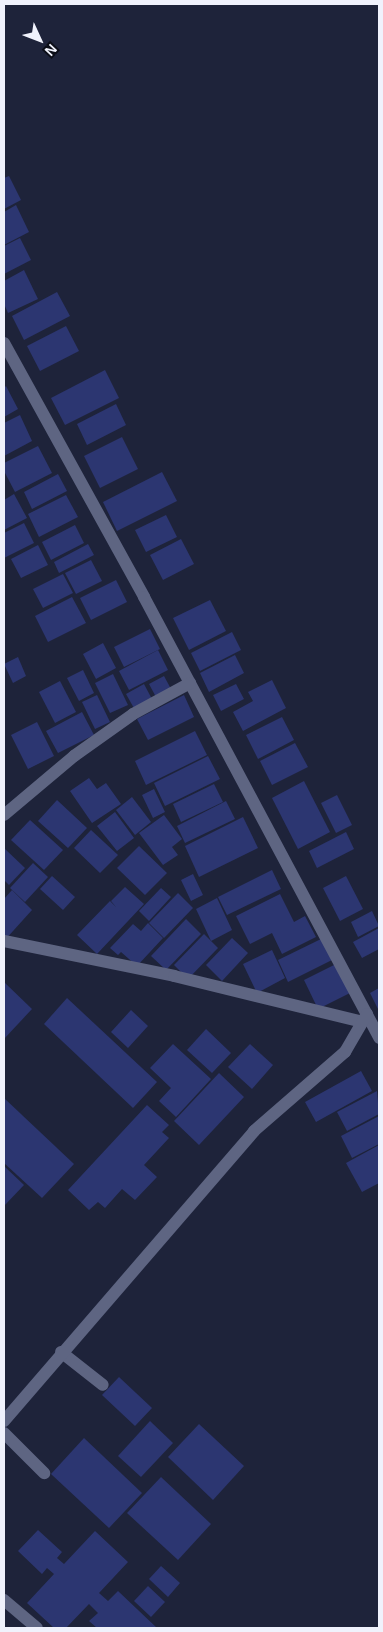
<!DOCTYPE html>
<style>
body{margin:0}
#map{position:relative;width:383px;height:1632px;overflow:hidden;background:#1e233a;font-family:Helvetica,sans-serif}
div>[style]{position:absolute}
.building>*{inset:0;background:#2c3671}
.minor>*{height:12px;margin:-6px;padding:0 6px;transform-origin:6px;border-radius:6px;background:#5e6582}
span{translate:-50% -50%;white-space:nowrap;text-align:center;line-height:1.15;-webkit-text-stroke:5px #0b0d17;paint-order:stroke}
.frame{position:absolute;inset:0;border:5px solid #f0f2fc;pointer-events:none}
.north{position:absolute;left:15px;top:15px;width:50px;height:50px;-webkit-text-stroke:4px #0b0d17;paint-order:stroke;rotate:133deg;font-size:14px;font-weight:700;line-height:20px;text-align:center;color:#f0f2fc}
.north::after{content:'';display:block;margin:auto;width:18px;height:22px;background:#f0f2fc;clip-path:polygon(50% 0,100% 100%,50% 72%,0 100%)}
</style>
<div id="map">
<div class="building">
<i style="clip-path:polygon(9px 176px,21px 200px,4px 209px,4px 178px)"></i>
<i style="clip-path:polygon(16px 205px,29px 232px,4px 245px,4px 212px)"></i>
<i style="clip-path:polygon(20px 238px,31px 260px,4px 274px,4px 246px)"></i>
<i style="clip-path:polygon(24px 270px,38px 299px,8px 313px,4px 304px,4px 281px)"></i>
<i style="clip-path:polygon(57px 292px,70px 316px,24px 340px,12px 316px)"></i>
<i style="clip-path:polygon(66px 326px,79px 351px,40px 371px,27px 346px)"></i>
<i style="clip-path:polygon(105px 370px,119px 398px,65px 425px,51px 398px)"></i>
<i style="clip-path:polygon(6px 386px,18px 409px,4px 417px,4px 388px)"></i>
<i style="clip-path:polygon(116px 404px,126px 425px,87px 445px,77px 424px)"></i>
<i style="clip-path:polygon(20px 415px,32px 441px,4px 456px,4px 423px)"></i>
<i style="clip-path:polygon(122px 437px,138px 469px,100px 488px,84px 456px)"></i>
<i style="clip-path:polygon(38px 446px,52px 473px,15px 492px,4px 471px,4px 463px)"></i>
<i style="clip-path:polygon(162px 472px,177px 501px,117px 531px,103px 502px)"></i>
<i style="clip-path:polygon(58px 474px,67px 491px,32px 509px,24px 492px)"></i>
<i style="clip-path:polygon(14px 494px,27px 518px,4px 530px,4px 500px)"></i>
<i style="clip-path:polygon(66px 495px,78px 517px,39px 537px,28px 514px)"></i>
<i style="clip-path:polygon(166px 515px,177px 537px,146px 552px,135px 530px)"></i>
<i style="clip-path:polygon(24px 523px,34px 543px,4px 558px,4px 533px)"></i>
<i style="clip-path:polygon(75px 525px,84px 543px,51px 560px,42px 542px)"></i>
<i style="clip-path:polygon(181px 539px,194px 564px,163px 580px,150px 555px)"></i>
<i style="clip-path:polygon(88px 544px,94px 555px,59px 573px,54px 562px)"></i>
<i style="clip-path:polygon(38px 545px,48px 565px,21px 578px,11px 559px)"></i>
<i style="clip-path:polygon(91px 560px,102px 581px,76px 594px,65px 573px)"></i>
<i style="clip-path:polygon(63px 574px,73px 593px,43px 608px,33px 589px)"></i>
<i style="clip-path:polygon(116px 580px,127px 602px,91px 620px,80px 598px)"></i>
<i style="clip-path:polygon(72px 597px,86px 623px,48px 642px,35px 616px)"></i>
<i style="clip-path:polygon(210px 600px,226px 631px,189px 650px,173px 618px)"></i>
<i style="clip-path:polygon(150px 629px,160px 649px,124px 667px,114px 647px)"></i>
<i style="clip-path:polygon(232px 632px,241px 650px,200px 671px,191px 653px)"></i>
<i style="clip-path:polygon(103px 643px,116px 668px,96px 679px,83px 654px)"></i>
<i style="clip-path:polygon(158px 650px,168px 670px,129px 690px,119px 671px)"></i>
<i style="clip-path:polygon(235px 655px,244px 673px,209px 692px,200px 673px)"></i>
<i style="clip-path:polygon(18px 657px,26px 676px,13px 683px,4px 664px)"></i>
<i style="clip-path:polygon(83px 670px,94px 693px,79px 701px,67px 678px)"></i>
<i style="clip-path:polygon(113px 674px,128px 705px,110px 713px,95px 683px)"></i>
<i style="clip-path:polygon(164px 676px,171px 689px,156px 697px,149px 684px)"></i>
<i style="clip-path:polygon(272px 680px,286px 708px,243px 731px,233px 712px,253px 701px,248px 692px)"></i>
<i style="clip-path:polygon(60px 681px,76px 712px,55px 723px,39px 692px)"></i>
<i style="clip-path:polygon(144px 684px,153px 701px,135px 710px,126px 694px)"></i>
<i style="clip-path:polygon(236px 684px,244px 699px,221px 711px,213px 695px)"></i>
<i style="clip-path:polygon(97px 695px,110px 722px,95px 729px,82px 702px)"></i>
<i style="clip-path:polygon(184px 695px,194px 717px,148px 740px,137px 719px)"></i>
<i style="clip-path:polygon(82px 712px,94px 735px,58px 753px,46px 731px)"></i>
<i style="clip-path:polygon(282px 717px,294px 740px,258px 759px,246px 735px)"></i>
<i style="clip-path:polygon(37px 722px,54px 756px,28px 769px,11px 735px)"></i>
<i style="clip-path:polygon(195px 731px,207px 755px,146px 785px,135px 761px)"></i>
<i style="clip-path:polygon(295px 743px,308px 767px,272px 785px,260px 761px)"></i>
<i style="clip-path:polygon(208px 756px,220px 779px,165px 806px,154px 783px)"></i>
<i style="clip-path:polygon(89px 778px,97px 789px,106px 783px,121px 804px,92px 823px,70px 791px)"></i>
<i style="clip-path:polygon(304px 781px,330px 832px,298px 849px,272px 798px)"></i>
<i style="clip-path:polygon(214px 784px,223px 802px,181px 822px,173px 804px)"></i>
<i style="clip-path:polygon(154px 789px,165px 812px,153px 818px,142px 795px)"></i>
<i style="clip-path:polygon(337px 795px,352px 825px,336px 833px,321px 803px)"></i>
<i style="clip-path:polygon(132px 797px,151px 822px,135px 835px,116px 810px)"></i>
<i style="clip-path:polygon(57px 800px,87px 828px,68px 848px,38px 821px)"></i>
<i style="clip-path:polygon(226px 801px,235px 819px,185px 843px,177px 826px)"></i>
<i style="clip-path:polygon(115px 812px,134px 838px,117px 851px,97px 826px)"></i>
<i style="clip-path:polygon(164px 815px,182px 839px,172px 847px,178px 855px,163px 865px,139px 833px)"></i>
<i style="clip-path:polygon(243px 817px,258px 848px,199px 877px,185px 846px)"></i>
<i style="clip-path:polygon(30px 820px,63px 850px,44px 870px,11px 840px)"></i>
<i style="clip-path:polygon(91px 830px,118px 855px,100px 873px,74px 848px)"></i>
<i style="clip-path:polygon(346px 832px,354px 849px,317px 868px,309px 851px)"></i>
<i style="clip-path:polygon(139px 846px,167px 873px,145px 895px,117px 868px)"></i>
<i style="clip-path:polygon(4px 848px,25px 868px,9px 885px,4px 880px)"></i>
<i style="clip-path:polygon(33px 863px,48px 877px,25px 902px,10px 888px)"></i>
<i style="clip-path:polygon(272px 870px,281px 889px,227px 915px,218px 897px)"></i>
<i style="clip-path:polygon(193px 874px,203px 895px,191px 901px,181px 880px)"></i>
<i style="clip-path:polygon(52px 876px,75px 897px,63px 910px,40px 889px)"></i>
<i style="clip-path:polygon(346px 876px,363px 909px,340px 921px,323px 888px)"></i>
<i style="clip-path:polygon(125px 887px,144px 904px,97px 954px,77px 935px,110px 901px,116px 907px,111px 901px)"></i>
<i style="clip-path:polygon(161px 888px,171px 897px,149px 921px,139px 911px)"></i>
<i style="clip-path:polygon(12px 890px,32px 910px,4px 941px,4px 899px)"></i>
<i style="clip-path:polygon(178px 893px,193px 908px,164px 938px,149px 923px)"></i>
<i style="clip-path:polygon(280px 894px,294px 922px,305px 916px,316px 937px,282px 954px,272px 933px,250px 944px,236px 916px)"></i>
<i style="clip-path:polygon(217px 898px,232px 930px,211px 941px,196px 909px)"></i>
<i style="clip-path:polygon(372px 911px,379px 926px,358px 937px,351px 922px)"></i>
<i style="clip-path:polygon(186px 919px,201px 934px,166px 970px,151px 956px)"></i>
<i style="clip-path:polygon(148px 923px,163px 938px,137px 966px,121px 952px,118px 955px,110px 948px,133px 924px,141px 931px)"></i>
<i style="clip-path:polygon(379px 928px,379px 949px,362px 958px,353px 942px)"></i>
<i style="clip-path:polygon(204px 934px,218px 948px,188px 979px,174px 965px)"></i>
<i style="clip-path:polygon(232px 938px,248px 953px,222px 981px,206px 965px)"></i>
<i style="clip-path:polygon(321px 939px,332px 960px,288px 982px,278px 960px)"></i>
<i style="clip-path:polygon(272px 950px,285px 978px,257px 993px,243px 964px)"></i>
<i style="clip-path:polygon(336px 964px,350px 993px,318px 1009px,304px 980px)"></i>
<i style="clip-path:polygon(4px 982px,32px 1009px,4px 1039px)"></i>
<i style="clip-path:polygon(379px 988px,379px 1008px,378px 1009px,370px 993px)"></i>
<i style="clip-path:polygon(67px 998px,157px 1082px,133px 1108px,44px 1024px)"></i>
<i style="clip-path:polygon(131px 1010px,148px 1026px,128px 1048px,111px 1032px)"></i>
<i style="clip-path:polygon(206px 1029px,231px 1053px,212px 1073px,187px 1050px)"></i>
<i style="clip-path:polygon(173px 1044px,211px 1079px,176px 1117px,159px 1101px,171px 1088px,150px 1068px)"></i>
<i style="clip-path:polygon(250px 1044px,273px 1065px,252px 1089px,228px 1067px)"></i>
<i style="clip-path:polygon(361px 1071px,372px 1091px,316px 1122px,305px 1102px)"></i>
<i style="clip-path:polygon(219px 1073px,244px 1097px,199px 1145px,174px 1121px)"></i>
<i style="clip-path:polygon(377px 1091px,379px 1114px,347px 1131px,337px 1112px)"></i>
<i style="clip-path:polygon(4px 1098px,74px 1164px,42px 1198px,4px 1163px)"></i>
<i style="clip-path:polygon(147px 1105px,169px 1125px,162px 1132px,169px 1138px,144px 1165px,157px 1177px,135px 1200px,122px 1189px,105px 1208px,98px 1202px,89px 1210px,68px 1190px)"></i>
<i style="clip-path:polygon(379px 1116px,379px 1144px,352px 1158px,341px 1136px)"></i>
<i style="clip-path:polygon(379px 1145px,379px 1183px,362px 1192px,346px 1163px)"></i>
<i style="clip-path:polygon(4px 1166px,24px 1185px,4px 1206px)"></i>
<i style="clip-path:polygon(119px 1377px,152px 1408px,135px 1426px,102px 1395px)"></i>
<i style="clip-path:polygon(150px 1421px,173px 1443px,141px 1477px,118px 1456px)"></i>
<i style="clip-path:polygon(199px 1424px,244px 1466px,213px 1500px,168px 1457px)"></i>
<i style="clip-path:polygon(84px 1438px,142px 1493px,109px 1528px,51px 1474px)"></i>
<i style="clip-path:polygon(161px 1477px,211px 1524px,178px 1560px,127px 1513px)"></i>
<i style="clip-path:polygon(38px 1530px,62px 1552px,57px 1558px,64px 1564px,95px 1531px,128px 1562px,99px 1593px,108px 1601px,118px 1591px,157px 1628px,97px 1628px,89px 1621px,98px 1613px,89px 1604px,66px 1628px,54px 1628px,27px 1603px,54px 1574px,47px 1568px,42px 1574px,18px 1551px)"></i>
<i style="clip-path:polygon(161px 1566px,180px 1583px,168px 1597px,149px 1579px)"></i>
<i style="clip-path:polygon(148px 1586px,165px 1602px,151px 1617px,134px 1601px)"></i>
</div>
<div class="minor">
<i style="left:4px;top:343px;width:290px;rotate:61.1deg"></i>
<i style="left:144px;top:597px;width:500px;rotate:61.9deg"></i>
<i style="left:4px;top:815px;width:92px;rotate:-40.1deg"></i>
<i style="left:74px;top:756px;width:72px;rotate:-35.4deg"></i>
<i style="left:133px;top:714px;width:65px;rotate:-28.5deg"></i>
<i style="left:4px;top:941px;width:174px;rotate:11.6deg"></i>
<i style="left:174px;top:976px;width:194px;rotate:13.7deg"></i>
<i style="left:61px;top:1352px;width:53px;rotate:38.2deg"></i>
<i style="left:4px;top:1421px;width:383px;rotate:-49.2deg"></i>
<i style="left:254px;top:1131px;width:121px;rotate:-41deg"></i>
<i style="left:345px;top:1052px;width:44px;rotate:-59.9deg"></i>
<i style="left:4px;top:1433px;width:57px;rotate:45deg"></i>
<i style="left:4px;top:1600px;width:43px;rotate:40.3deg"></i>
</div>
<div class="frame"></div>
<div class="north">N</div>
</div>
